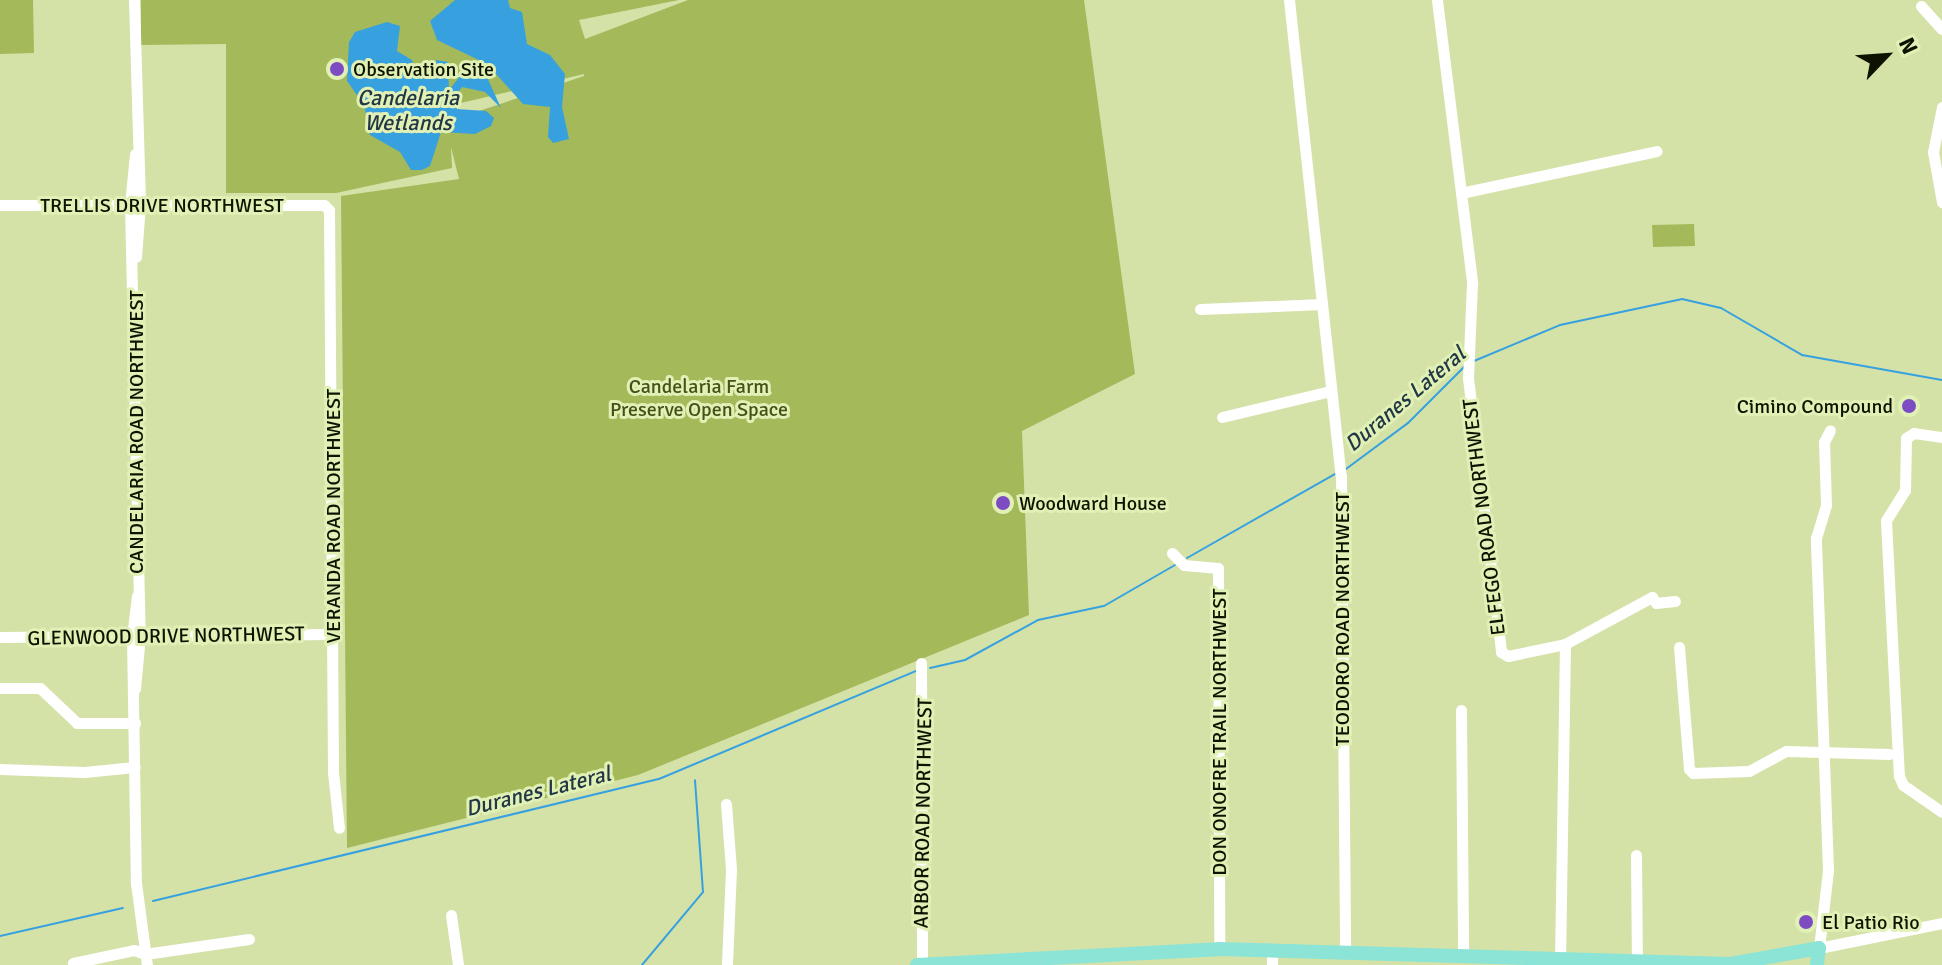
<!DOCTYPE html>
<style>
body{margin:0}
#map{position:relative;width:1942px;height:965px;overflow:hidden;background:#d4e2a8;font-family:Signika,sans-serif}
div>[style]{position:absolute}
.green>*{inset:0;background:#a4b959}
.water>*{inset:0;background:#37a1e0}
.stream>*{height:2px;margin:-1px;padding:0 1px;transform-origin:1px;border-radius:1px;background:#37a1e0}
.minor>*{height:11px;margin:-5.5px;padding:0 5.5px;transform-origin:5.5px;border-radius:5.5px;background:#fff}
.major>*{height:14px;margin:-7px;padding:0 7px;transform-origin:7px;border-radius:7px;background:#8be4d6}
.dots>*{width:22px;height:22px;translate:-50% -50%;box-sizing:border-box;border:4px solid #e1f0b5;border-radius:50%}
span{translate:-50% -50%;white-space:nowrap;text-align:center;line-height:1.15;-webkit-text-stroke:6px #e1f0b5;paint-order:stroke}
.poi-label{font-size:20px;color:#0e1301}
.left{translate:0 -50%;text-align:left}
.right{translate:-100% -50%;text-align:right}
.street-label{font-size:20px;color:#0e1301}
.park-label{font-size:20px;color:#46511a}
.water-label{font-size:22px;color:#213746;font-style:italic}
.north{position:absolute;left:1846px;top:16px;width:80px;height:80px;-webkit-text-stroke:6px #e1f0b5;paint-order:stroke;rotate:65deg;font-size:22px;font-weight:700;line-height:32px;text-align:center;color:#0e1301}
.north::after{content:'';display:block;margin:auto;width:28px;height:36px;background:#0e1301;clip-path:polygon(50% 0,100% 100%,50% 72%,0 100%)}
</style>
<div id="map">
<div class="green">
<i style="clip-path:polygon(0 0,33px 0,34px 53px,0 54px)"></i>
<i style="clip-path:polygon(evenodd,141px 0,679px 0,579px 20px,585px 39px,688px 0,1084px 0,1135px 374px,1022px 431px,1029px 615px,638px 775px,347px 848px,341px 196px,459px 179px,451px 147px,452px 168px,336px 193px,226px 193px,226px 44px,141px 45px,141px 0,584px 74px,584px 76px,449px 121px,448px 106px,584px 74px)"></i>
<i style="clip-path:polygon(1694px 224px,1695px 246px,1653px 247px,1652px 225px)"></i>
</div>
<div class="water">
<i style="clip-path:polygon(455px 0,508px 0,510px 8px,522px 12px,527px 44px,550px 55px,565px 74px,562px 107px,569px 139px,553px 143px,548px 137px,550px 107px,523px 104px,487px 64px,437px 40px,430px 21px)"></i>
<i style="clip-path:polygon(387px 22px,400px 26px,397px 51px,412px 60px,414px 71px,433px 71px,436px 60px,448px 62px,449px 90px,461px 75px,474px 72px,487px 77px,501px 108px,485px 92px,462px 87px,455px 97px,457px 109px,486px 111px,494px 118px,491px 126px,475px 134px,441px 132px,430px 166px,422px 170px,411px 170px,400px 152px,370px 135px,364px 105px,347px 81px,349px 42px,355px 32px)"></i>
</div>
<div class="stream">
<i style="left:1474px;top:361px;width:93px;rotate:-22.7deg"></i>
<i style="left:1560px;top:325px;width:125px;rotate:-12deg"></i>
<i style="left:1682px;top:299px;width:40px;rotate:13deg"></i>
<i style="left:1721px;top:308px;width:94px;rotate:30.1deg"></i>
<i style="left:1802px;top:355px;width:142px;rotate:10.1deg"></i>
<i style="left:1346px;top:469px;width:77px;rotate:-36.6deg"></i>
<i style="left:1408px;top:423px;width:81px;rotate:-45deg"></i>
<i style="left:1187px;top:558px;width:170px;rotate:-29.6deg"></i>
<i style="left:930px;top:668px;width:36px;rotate:-13deg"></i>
<i style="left:965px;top:660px;width:83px;rotate:-28.7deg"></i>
<i style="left:1038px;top:620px;width:67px;rotate:-12deg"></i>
<i style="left:1104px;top:606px;width:82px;rotate:-30deg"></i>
<i style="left:153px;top:901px;width:520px;rotate:-13.56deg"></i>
<i style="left:659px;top:779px;width:279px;rotate:-22.8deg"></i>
<i style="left:0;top:936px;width:126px;rotate:-12.8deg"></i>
<i style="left:642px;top:965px;width:95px;rotate:-50.1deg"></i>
<i style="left:703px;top:892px;width:112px;rotate:-94.1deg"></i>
</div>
<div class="minor">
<i style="left:134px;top:0;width:204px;rotate:88.3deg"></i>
<i style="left:140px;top:204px;width:53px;rotate:94.3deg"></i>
<i style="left:1289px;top:0;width:479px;rotate:83.8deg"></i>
<i style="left:1341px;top:476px;width:477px;rotate:89.5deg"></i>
<i style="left:1437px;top:0;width:285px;rotate:82.9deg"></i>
<i style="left:1472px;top:283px;width:95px;rotate:92.4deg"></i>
<i style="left:1468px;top:378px;width:276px;rotate:83.1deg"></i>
<i style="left:1501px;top:652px;width:8px;rotate:30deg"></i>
<i style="left:1508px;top:656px;width:58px;rotate:-11.9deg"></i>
<i style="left:1565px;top:644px;width:315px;rotate:90.9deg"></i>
<i style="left:1921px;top:6px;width:31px;rotate:48deg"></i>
<i style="left:1942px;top:107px;width:46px;rotate:101.3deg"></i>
<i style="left:1933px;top:152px;width:51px;rotate:79.8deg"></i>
<i style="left:135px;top:154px;width:51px;rotate:95.6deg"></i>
<i style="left:130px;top:205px;width:430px;rotate:88.7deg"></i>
<i style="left:140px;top:635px;width:54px;rotate:95.3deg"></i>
<i style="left:1461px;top:193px;width:200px;rotate:-12.1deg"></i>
<i style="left:0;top:205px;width:324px"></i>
<i style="left:324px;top:205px;width:7px;rotate:45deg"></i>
<i style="left:329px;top:210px;width:562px;rotate:89.59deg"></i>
<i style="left:333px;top:772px;width:56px;rotate:83.9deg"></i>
<i style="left:1200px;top:309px;width:122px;rotate:-2.3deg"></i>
<i style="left:1222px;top:417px;width:111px;rotate:-13.5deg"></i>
<i style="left:1942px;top:437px;width:28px;rotate:-172deg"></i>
<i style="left:1914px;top:433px;width:9px;rotate:148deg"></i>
<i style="left:1906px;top:438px;width:52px;rotate:91.1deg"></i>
<i style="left:1905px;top:490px;width:36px;rotate:122deg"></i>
<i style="left:1886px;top:521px;width:255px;rotate:87.1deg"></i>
<i style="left:1899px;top:776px;width:10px;rotate:66deg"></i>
<i style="left:1903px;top:785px;width:47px;rotate:34.7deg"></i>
<i style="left:1172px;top:553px;width:17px;rotate:45deg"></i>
<i style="left:1184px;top:565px;width:34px;rotate:5deg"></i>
<i style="left:1218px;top:568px;width:381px;rotate:89.8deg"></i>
<i style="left:137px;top:596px;width:39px;rotate:97deg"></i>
<i style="left:132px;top:635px;width:248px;rotate:89.1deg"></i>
<i style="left:136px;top:883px;width:83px;rotate:82.4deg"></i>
<i style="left:0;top:637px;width:333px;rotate:-0.5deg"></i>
<i style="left:1565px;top:644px;width:99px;rotate:-28.4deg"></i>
<i style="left:1652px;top:597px;width:7px;rotate:56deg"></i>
<i style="left:1656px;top:603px;width:19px;rotate:-6deg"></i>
<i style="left:1679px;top:647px;width:122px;rotate:85.3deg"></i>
<i style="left:1689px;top:769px;width:6px;rotate:45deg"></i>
<i style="left:1693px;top:773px;width:56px;rotate:-2deg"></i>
<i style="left:1749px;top:771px;width:42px;rotate:-28.4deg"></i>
<i style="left:1786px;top:751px;width:103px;rotate:1.7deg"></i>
<i style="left:921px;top:663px;width:302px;rotate:89.8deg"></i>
<i style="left:0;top:688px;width:40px"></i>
<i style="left:40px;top:688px;width:51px;rotate:43.4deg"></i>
<i style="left:77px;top:723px;width:58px"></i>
<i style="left:1461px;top:710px;width:247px;rotate:89.5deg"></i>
<i style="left:0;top:769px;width:84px;rotate:2deg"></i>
<i style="left:84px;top:772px;width:51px;rotate:-5.6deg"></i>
<i style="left:726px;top:804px;width:65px;rotate:85.6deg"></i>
<i style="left:731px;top:869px;width:96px;rotate:92.4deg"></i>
<i style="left:1636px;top:855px;width:108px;rotate:89.5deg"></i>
<i style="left:451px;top:915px;width:50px;rotate:82deg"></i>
<i style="left:1819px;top:948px;width:79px;rotate:-83.4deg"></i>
<i style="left:1828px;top:870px;width:332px;rotate:-92.1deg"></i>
<i style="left:1816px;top:538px;width:34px;rotate:-73deg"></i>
<i style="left:1826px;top:505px;width:63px;rotate:-91.8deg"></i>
<i style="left:1824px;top:442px;width:13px;rotate:-63deg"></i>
<i style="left:1819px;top:948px;width:126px;rotate:-11.5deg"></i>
<i style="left:73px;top:963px;width:62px;rotate:-12deg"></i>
<i style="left:134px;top:950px;width:12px;rotate:20deg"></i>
<i style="left:145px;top:954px;width:105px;rotate:-8.2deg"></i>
<i style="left:1272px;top:965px;width:14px;rotate:-90deg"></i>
</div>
<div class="major">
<i style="left:917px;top:965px;width:302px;rotate:-3deg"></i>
<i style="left:1219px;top:949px;width:511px;rotate:1.68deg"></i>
<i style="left:1730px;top:964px;width:90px;rotate:-10.2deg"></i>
<i style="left:1819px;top:948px;width:17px;rotate:97deg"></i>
</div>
<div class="dots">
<i style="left:337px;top:69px;background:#7d4bc2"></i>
<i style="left:1909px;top:406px;background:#7d4bc2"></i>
<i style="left:1003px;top:503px;background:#7d4bc2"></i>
<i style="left:1806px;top:922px;background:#7d4bc2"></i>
</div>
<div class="poi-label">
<span class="left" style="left:353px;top:69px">Observation Site</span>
<span class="right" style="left:1893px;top:406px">Cimino Compound</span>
<span class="left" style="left:1019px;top:503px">Woodward House</span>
<span class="left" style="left:1822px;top:922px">El Patio Rio</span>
</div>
<div class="street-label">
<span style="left:162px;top:205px">TRELLIS DRIVE NORTHWEST</span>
<span style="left:136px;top:432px;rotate:-90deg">CANDELARIA ROAD NORTHWEST</span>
<span style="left:333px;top:516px;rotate:-90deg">VERANDA ROAD NORTHWEST</span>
<span style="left:1484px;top:517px;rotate:-97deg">ELFEGO ROAD NORTHWEST</span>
<span style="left:1342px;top:619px;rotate:-90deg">TEODORO ROAD NORTHWEST</span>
<span style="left:166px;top:636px;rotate:-1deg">GLENWOOD DRIVE NORTHWEST</span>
<span style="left:1219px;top:732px;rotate:-90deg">DON ONOFRE TRAIL NORTHWEST</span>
<span style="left:923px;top:813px;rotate:-89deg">ARBOR ROAD NORTHWEST</span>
</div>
<div class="park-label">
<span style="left:699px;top:398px">Candelaria Farm<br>Preserve Open Space</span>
</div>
<div class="water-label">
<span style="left:408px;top:110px">Candelaria<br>Wetlands</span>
<span style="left:1405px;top:399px;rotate:-40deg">Duranes Lateral</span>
<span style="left:538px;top:791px;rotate:-14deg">Duranes Lateral</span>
</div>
<div class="north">N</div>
</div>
